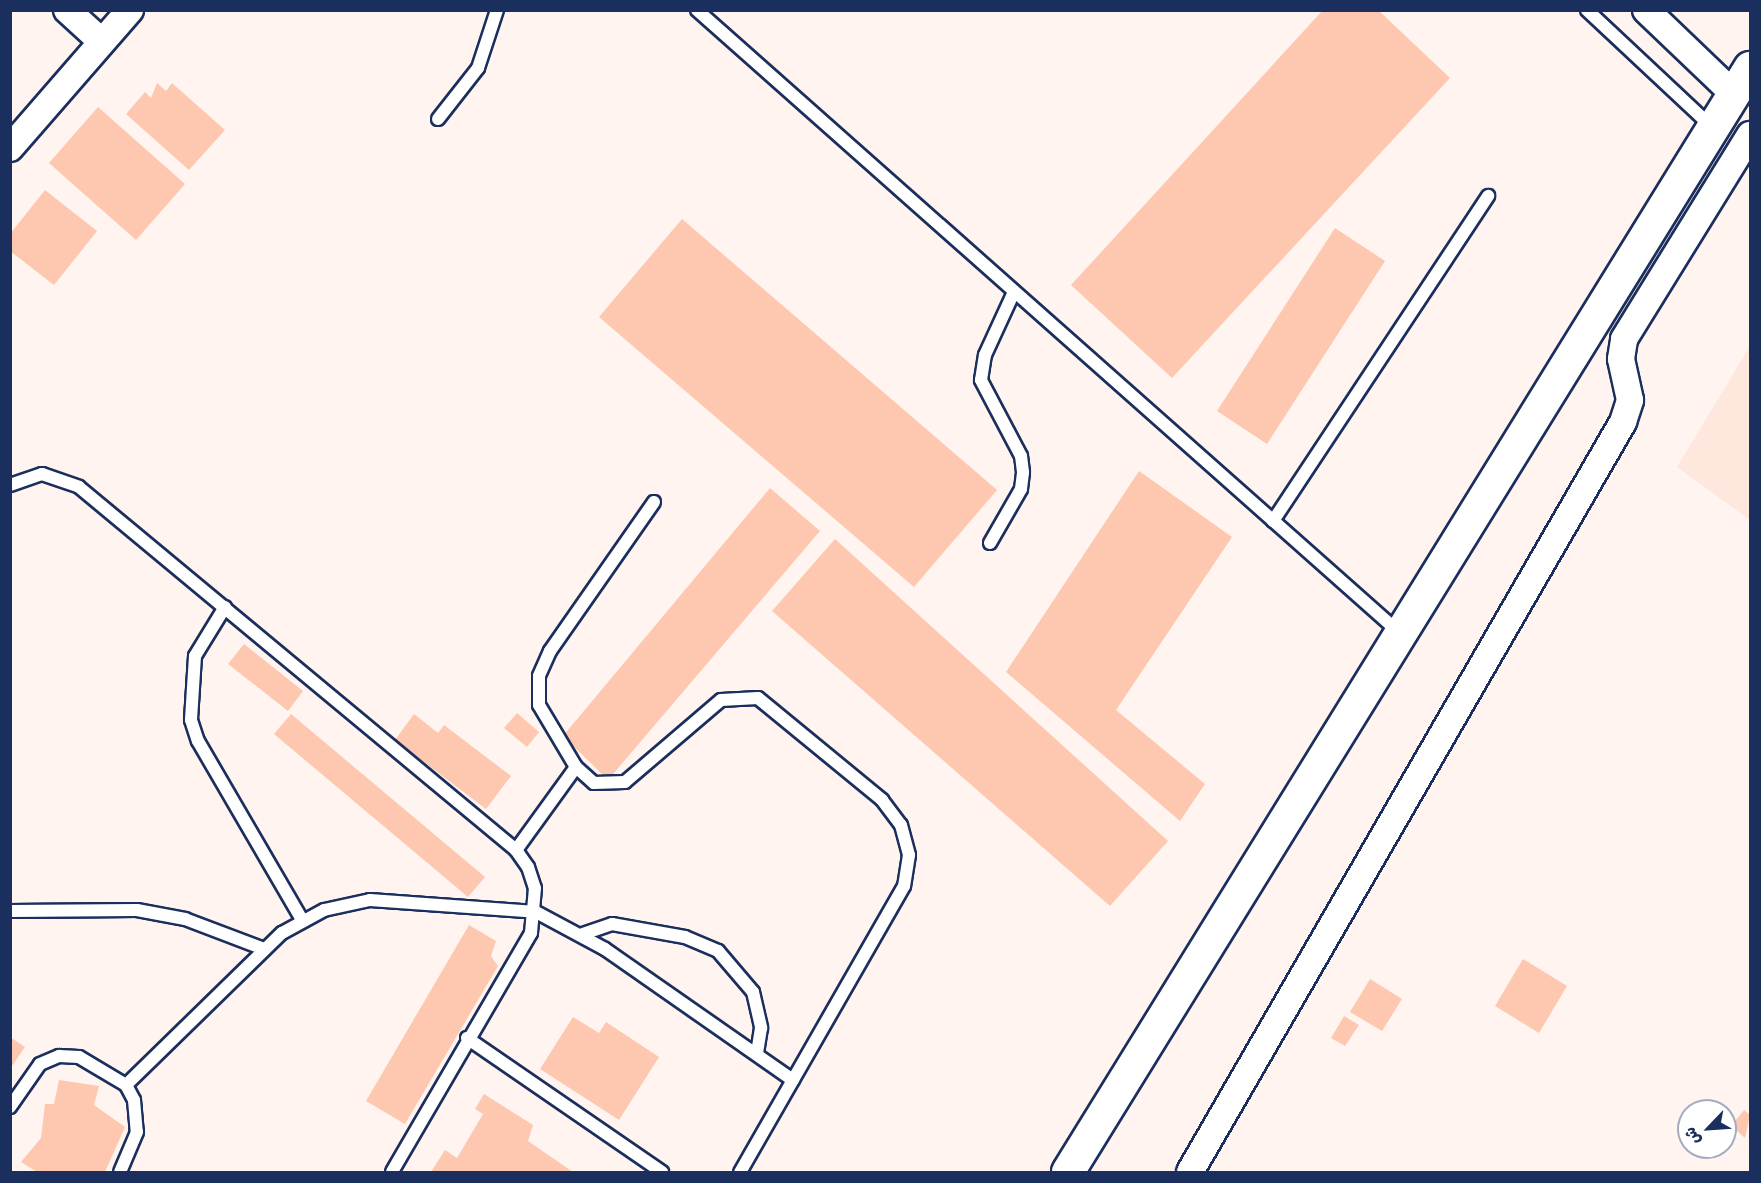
<!DOCTYPE html>
<meta charset="utf-8">
<style>
body{margin:0}
#map{position:relative;width:1761px;height:1183px;overflow:hidden;background:#fff4ef;font-family:"Shantell Sans","Playpen Sans Arabic",sans-serif}
div>[style]{position:absolute}
.built>*{inset:0;background:#fee7dc}
.building>*{inset:0;background:#fdc8af}
.roads{filter:drop-shadow(2px 0 #1b2f5e) drop-shadow(-2px 0 #1b2f5e) drop-shadow(0 2px #1b2f5e) drop-shadow(0 -2px #1b2f5e)}
.service>*{height:12px;margin:-6px;padding:0 6px;transform-origin:6px;border-radius:6px;background:#fff}
.minor>*{height:26px;margin:-13px;padding:0 13px;transform-origin:13px;border-radius:13px;background:#fff}
.tertiary>*{height:32px;margin:-16px;padding:0 16px;transform-origin:16px;border-radius:16px;background:#fff}
span{translate:-50% -50%;white-space:nowrap;text-align:center;line-height:1.15;-webkit-text-stroke:4.5px #fff;paint-order:stroke}
.frame{position:absolute;inset:0;border:12px solid #1b2f5e;pointer-events:none}
.north{position:absolute;left:1677px;top:1099px;width:60px;height:60px;box-sizing:border-box;background:#fff;border:2px solid #a4acbf;border-radius:50%;rotate:245deg;font-size:16px;font-weight:700;line-height:24px;text-align:center;color:#1b2f5e}
.north::after{content:'';display:block;margin:auto;width:21px;height:27px;background:#1b2f5e;clip-path:polygon(50% 0,100% 100%,50% 72%,0 100%)}
</style>
<div id="map">
<div class="built">
<i style="clip-path:polygon(1750px 346px,1750px 520px,1677px 467px)"></i>
</div>
<div class="building">
<i style="clip-path:polygon(1323px 10px,1378px 10px,1450px 78px,1172px 378px,1071px 285px)"></i>
<i style="clip-path:polygon(157px 83px,166px 91px,172px 83px,225px 130px,189px 170px,126px 114px,145px 92px,151px 98px)"></i>
<i style="clip-path:polygon(98px 107px,185px 184px,136px 240px,49px 163px)"></i>
<i style="clip-path:polygon(45px 190px,97px 231px,54px 285px,10px 251px,10px 234px)"></i>
<i style="clip-path:polygon(682px 219px,997px 490px,914px 587px,599px 317px)"></i>
<i style="clip-path:polygon(1335px 228px,1385px 261px,1267px 444px,1217px 411px)"></i>
<i style="clip-path:polygon(1139px 471px,1232px 537px,1116px 710px,1205px 784px,1180px 821px,1006px 672px)"></i>
<i style="clip-path:polygon(770px 488px,820px 531px,608px 780px,563px 736px)"></i>
<i style="clip-path:polygon(835px 539px,1168px 841px,1110px 906px,772px 611px)"></i>
<i style="clip-path:polygon(244px 644px,303px 691px,288px 711px,228px 664px)"></i>
<i style="clip-path:polygon(517px 713px,539px 732px,527px 747px,504px 728px)"></i>
<i style="clip-path:polygon(291px 714px,485px 877px,468px 897px,274px 734px)"></i>
<i style="clip-path:polygon(414px 714px,438px 733px,444px 725px,511px 776px,486px 809px,395px 740px)"></i>
<i style="clip-path:polygon(469px 925px,496px 941px,491px 956px,498px 966px,405px 1124px,366px 1101px)"></i>
<i style="clip-path:polygon(1523px 959px,1567px 986px,1539px 1033px,1495px 1006px)"></i>
<i style="clip-path:polygon(1370px 979px,1402px 999px,1382px 1031px,1350px 1012px)"></i>
<i style="clip-path:polygon(1344px 1016px,1359px 1025px,1345px 1046px,1331px 1038px)"></i>
<i style="clip-path:polygon(573px 1017px,599px 1033px,606px 1022px,659px 1057px,619px 1120px,540px 1069px)"></i>
<i style="clip-path:polygon(10px 1037px,25px 1047px,10px 1069px)"></i>
<i style="clip-path:polygon(59px 1080px,99px 1086px,94px 1105px,125px 1127px,105px 1172px,37px 1172px,21px 1162px,41px 1138px,45px 1104px,54px 1104px)"></i>
<i style="clip-path:polygon(484px 1094px,533px 1125px,528px 1141px,573px 1172px,431px 1172px,445px 1150px,457px 1158px,483px 1114px,475px 1109px)"></i>
<i style="clip-path:polygon(1744px 1110px,1750px 1115px,1745px 1138px,1731px 1126px)"></i>
</div>
<div class="roads">
<div class="service">
<i style="left:697px;top:10px;width:941px;rotate:41.55deg"></i>
<i style="left:1587px;top:10px;width:171px;rotate:43.1deg"></i>
<i style="left:438px;top:119px;width:65px;rotate:-51.9deg"></i>
<i style="left:478px;top:68px;width:61px;rotate:-71.9deg"></i>
<i style="left:10px;top:485px;width:34px;rotate:-19deg"></i>
<i style="left:42px;top:474px;width:39px;rotate:19deg"></i>
<i style="left:79px;top:487px;width:568px;rotate:39.72deg"></i>
<i style="left:516px;top:850px;width:21px;rotate:55deg"></i>
<i style="left:528px;top:867px;width:22px;rotate:72deg"></i>
<i style="left:535px;top:888px;width:45px;rotate:95.1deg"></i>
<i style="left:531px;top:933px;width:276px;rotate:120.2deg"></i>
<i style="left:654px;top:502px;width:182px;rotate:124.9deg"></i>
<i style="left:550px;top:651px;width:27px;rotate:114deg"></i>
<i style="left:539px;top:676px;width:29px;rotate:90deg"></i>
<i style="left:539px;top:705px;width:72px;rotate:59.2deg"></i>
<i style="left:576px;top:767px;width:24px;rotate:42deg"></i>
<i style="left:594px;top:783px;width:31px;rotate:-2deg"></i>
<i style="left:625px;top:782px;width:126px;rotate:-40.5deg"></i>
<i style="left:721px;top:700px;width:37px;rotate:-3deg"></i>
<i style="left:758px;top:698px;width:161px;rotate:39.4deg"></i>
<i style="left:882px;top:800px;width:31px;rotate:53deg"></i>
<i style="left:901px;top:825px;width:31px;rotate:75deg"></i>
<i style="left:909px;top:855px;width:31px;rotate:99deg"></i>
<i style="left:904px;top:886px;width:330px;rotate:119.8deg"></i>
<i style="left:1273px;top:521px;width:390px;rotate:-56.5deg"></i>
<i style="left:990px;top:543px;width:62px;rotate:-60.1deg"></i>
<i style="left:1021px;top:489px;width:17px;rotate:-83deg"></i>
<i style="left:1023px;top:472px;width:16px;rotate:-97deg"></i>
<i style="left:1021px;top:456px;width:86px;rotate:-117.8deg"></i>
<i style="left:981px;top:380px;width:25px;rotate:-81deg"></i>
<i style="left:985px;top:355px;width:69px;rotate:-65.3deg"></i>
<i style="left:225px;top:607px;width:57px;rotate:121.5deg"></i>
<i style="left:195px;top:656px;width:64px;rotate:93.6deg"></i>
<i style="left:191px;top:720px;width:22px;rotate:72deg"></i>
<i style="left:198px;top:741px;width:207px;rotate:59.8deg"></i>
<i style="left:516px;top:850px;width:102px;rotate:-54.1deg"></i>
<i style="left:10px;top:911px;width:127px;rotate:-0.5deg"></i>
<i style="left:137px;top:910px;width:49px;rotate:10.6deg"></i>
<i style="left:185px;top:919px;width:85px;rotate:20.8deg"></i>
<i style="left:583px;top:934px;width:31px;rotate:-19deg"></i>
<i style="left:612px;top:924px;width:74px;rotate:10.1deg"></i>
<i style="left:685px;top:937px;width:36px;rotate:23deg"></i>
<i style="left:718px;top:951px;width:54px;rotate:49.5deg"></i>
<i style="left:753px;top:992px;width:37px;rotate:77deg"></i>
<i style="left:761px;top:1028px;width:26px;rotate:99deg"></i>
<i style="left:467px;top:1038px;width:237px;rotate:34.5deg"></i>
<i style="left:126px;top:1085px;width:218px;rotate:-44.3deg"></i>
<i style="left:282px;top:933px;width:48px;rotate:-28.7deg"></i>
<i style="left:324px;top:910px;width:47px;rotate:-12.3deg"></i>
<i style="left:370px;top:900px;width:166px;rotate:4.1deg"></i>
<i style="left:536px;top:912px;width:78px;rotate:28.2deg"></i>
<i style="left:605px;top:949px;width:229px;rotate:34.9deg"></i>
<i style="left:10px;top:1107px;width:52px;rotate:-55.1deg"></i>
<i style="left:40px;top:1064px;width:21px;rotate:-23deg"></i>
<i style="left:59px;top:1056px;width:20px;rotate:3deg"></i>
<i style="left:79px;top:1057px;width:55px;rotate:30.8deg"></i>
<i style="left:126px;top:1085px;width:17px;rotate:62deg"></i>
<i style="left:134px;top:1100px;width:32px;rotate:85deg"></i>
<i style="left:137px;top:1132px;width:43px;rotate:113deg"></i>
</div>
<div class="minor">
<i style="left:67px;top:10px;width:47px;rotate:42.4deg"></i>
<i style="left:1646px;top:10px;width:122px;rotate:43.7deg"></i>
<i style="left:10px;top:148px;width:183px;rotate:-49deg"></i>
<i style="left:1190px;top:1172px;width:866px;rotate:-60deg"></i>
<i style="left:1623px;top:422px;width:23px;rotate:-72deg"></i>
<i style="left:1630px;top:400px;width:42px;rotate:-102.4deg"></i>
<i style="left:1621px;top:359px;width:20px;rotate:-81deg"></i>
<i style="left:1624px;top:339px;width:240px;rotate:-58.3deg"></i>
</div>
<div class="tertiary">
<i style="left:1068px;top:1172px;width:1298px;rotate:-58.29deg"></i>
</div>
</div>
<div class="frame"></div>
<div class="north">ش</div>
</div>
